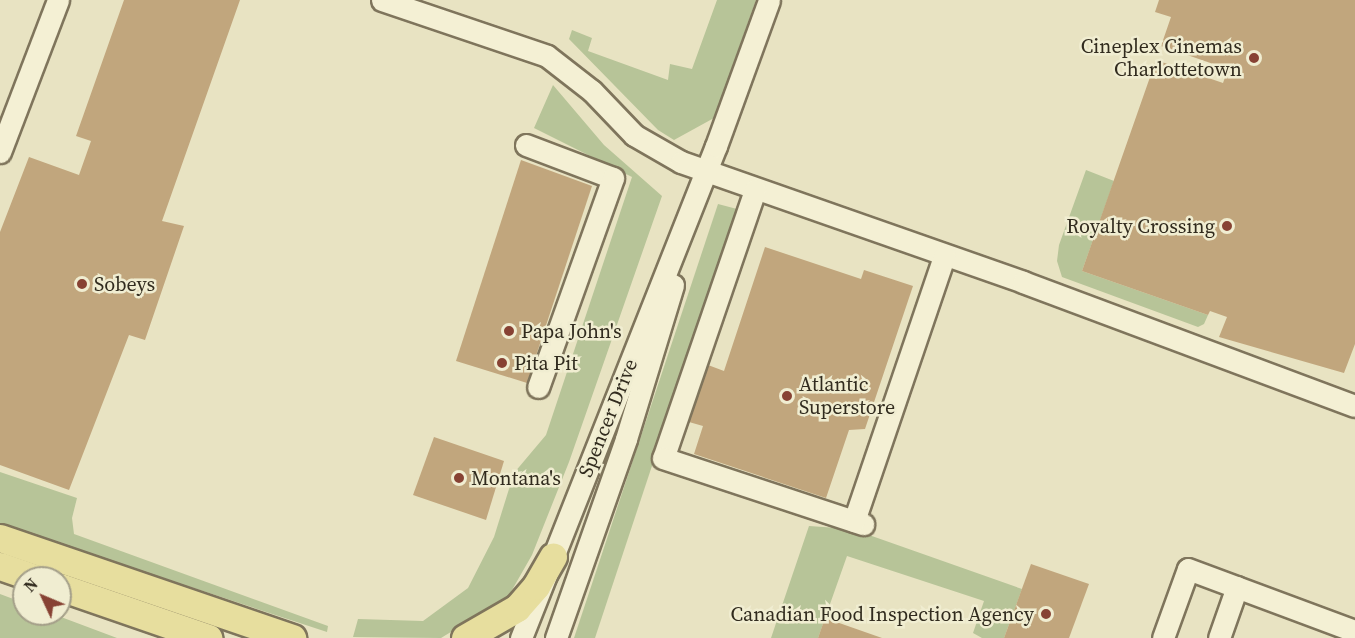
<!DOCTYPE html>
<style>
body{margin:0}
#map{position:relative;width:1355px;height:638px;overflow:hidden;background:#e8e3c2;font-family:"Source Serif 4",serif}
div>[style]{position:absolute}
.green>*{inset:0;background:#b7c498}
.building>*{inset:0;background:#c1a67d}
.roads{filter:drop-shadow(2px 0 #7f755c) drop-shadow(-2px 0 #7f755c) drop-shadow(0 2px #7f755c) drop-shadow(0 -2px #7f755c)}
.minor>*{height:21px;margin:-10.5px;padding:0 10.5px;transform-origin:10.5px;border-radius:10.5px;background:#f4f0d4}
.major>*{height:27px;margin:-13.5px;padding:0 13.5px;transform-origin:13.5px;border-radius:13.5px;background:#e7de9e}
.dots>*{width:16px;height:16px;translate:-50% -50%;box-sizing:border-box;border:3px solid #f0edd1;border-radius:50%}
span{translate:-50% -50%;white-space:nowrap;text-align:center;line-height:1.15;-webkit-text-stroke:5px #f0edd1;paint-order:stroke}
.poi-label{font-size:20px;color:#312b1e}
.right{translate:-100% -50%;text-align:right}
.left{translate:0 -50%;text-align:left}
.street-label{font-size:20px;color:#312b1e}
.north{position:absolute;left:12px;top:566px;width:60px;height:60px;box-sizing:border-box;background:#f0edd1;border:2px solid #a49f89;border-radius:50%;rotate:314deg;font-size:16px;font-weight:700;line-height:24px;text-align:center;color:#312b1e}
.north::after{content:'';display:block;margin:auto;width:21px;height:27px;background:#874233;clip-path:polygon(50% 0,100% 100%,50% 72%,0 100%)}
</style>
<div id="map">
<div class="green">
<i style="clip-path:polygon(717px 0,756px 0,714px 118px,674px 140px,658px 130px,569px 39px,572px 30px,592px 38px,588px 51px,668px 80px,670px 64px,692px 69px)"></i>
<i style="clip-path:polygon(553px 85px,604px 145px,662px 196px,569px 462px,532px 555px,508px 597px,441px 638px,353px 637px,358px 619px,423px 621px,468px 588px,494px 537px,514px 473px,546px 435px,632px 177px,534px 128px)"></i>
<i style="clip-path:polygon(1086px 170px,1114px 181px,1082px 271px,1208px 315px,1204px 324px,1198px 327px,1062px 277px,1057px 261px,1059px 245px)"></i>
<i style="clip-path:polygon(718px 204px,737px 209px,595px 638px,574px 638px)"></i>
<i style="clip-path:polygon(0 472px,77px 498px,72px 518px,74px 534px,328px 626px,327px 632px,0 524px)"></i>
<i style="clip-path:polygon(809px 526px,852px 529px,1022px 589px,1004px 638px,982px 638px,973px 633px,984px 601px,847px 556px,818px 638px,771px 638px)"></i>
<i style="clip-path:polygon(0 594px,24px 603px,24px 614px,53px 614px,117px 638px,0 638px)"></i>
</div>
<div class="building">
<i style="clip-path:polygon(124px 0,240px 0,162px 221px,184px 226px,145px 340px,129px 335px,69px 490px,0 465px,0 232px,29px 157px,79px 175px,91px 141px,76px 136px)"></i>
<i style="clip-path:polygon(1159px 0,1355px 0,1355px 344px,1344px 373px,1219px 337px,1227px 317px,1210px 311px,1208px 315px,1082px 271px,1156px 60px,1223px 83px,1228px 69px,1161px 46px,1171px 17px,1155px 12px)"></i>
<i style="clip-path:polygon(521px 160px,592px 186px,527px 383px,456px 361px)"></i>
<i style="clip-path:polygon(765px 247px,861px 279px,864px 270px,913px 286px,865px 429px,849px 430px,826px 498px,694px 454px,703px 426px,689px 422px,708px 365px,724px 371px)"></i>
<i style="clip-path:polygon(434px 437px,504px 461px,486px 520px,413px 495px)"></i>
<i style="clip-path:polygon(1031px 564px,1089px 584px,1069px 638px,1004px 638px)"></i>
<i style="clip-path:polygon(825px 618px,882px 638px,818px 638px)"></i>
</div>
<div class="roads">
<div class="minor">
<i style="left:382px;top:0;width:174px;rotate:18.7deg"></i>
<i style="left:547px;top:56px;width:57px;rotate:37.9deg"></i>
<i style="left:592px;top:91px;width:61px;rotate:46.3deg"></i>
<i style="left:634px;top:135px;width:54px;rotate:29.9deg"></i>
<i style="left:681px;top:162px;width:362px;rotate:19.3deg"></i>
<i style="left:1023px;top:282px;width:354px;rotate:20.5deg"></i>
<i style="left:526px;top:145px;width:93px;rotate:20.8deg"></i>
<i style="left:613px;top:178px;width:222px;rotate:109.7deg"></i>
<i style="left:0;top:152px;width:163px;rotate:-69.1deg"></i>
<i style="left:755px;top:190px;width:283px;rotate:108.9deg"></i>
<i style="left:663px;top:458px;width:211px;rotate:18.3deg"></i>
<i style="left:854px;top:521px;width:280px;rotate:-71.2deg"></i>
<i style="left:521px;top:638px;width:529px;rotate:-68.38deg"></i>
<i style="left:716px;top:146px;width:155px;rotate:-70deg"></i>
<i style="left:556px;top:638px;width:211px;rotate:-70.6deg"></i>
<i style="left:626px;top:439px;width:161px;rotate:-73deg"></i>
<i style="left:1163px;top:638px;width:73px;rotate:-70.1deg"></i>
<i style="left:1188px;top:569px;width:178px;rotate:20.4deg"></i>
<i style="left:1219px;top:638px;width:54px;rotate:-70.6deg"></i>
</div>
<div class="major">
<i style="left:0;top:538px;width:309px;rotate:18.9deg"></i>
<i style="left:0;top:566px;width:36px;rotate:19deg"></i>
<i style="left:60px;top:587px;width:157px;rotate:19deg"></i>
<i style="left:465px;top:638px;width:60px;rotate:-30deg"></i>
<i style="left:517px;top:608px;width:29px;rotate:-49deg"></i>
<i style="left:536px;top:586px;width:34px;rotate:-60deg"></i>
</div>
</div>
<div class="dots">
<i style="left:1254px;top:58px;background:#874233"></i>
<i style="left:1227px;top:226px;background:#874233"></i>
<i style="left:82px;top:284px;background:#874233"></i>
<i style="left:509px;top:331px;background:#874233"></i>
<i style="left:502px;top:363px;background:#874233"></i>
<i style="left:787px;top:396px;background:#874233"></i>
<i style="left:459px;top:478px;background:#874233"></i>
<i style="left:1046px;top:614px;background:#874233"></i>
</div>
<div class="poi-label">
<span class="right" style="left:1242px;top:58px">Cineplex Cinemas<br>Charlottetown</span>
<span class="right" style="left:1215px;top:226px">Royalty Crossing</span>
<span class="left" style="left:94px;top:284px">Sobeys</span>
<span class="left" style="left:521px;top:331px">Papa John's</span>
<span class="left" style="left:514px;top:363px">Pita Pit</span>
<span class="left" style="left:799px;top:396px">Atlantic<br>Superstore</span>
<span class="left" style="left:471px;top:478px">Montana's</span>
<span class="right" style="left:1034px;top:614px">Canadian Food Inspection Agency</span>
</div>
<div class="street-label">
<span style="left:608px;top:418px;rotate:-68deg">Spencer Drive</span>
</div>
<div class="north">N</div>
</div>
